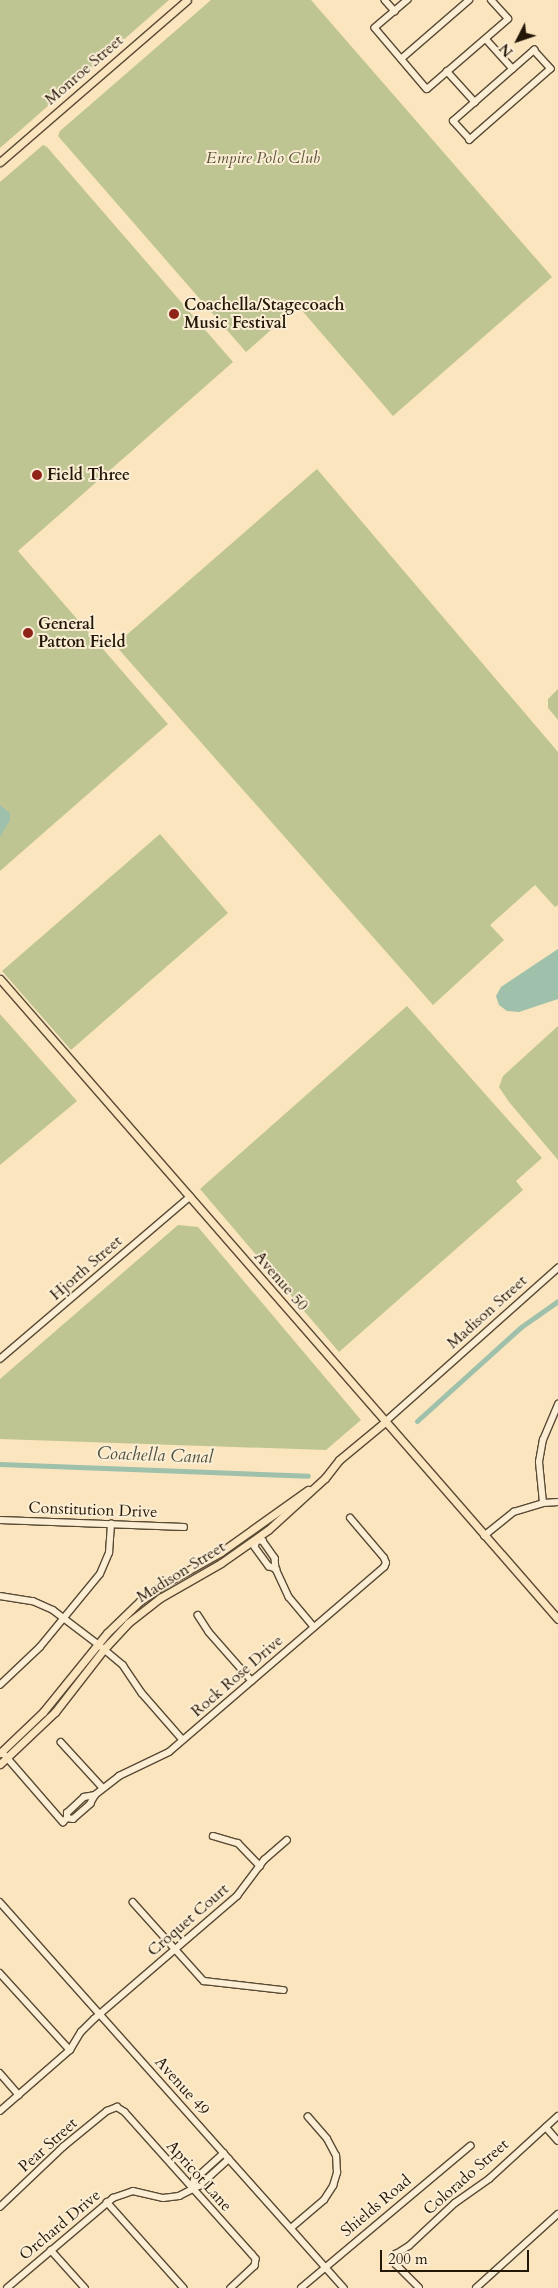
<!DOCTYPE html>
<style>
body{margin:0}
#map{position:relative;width:558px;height:2288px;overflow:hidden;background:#fae5be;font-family:Cardo,serif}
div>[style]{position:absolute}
.green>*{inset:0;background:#bec592}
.water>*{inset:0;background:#9fc0ab}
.canal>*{height:5px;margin:-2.5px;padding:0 2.5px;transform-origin:2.5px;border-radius:2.5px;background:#9fc0ab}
.roads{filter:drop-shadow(1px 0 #594a35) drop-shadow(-1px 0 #594a35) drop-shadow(0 1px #594a35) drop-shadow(0 -1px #594a35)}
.minor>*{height:5.5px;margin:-2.75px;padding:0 2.75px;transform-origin:2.75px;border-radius:2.75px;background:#fceed5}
.major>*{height:7px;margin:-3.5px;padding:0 3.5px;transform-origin:3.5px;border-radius:3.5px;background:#fae5be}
.dots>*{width:14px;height:14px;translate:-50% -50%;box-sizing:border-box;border:2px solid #fceed5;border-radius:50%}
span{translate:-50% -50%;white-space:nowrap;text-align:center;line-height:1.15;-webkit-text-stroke:4px #fceed5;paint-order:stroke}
.street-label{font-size:16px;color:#231707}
.park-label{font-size:16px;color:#595438;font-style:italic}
.poi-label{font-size:16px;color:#231707;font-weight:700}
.left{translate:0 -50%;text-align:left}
.water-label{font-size:18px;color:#4e5240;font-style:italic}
.north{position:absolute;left:493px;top:15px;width:50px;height:50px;-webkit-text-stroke:4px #fceed5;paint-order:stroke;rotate:229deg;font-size:14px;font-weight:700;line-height:20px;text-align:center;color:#231707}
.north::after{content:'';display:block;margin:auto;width:18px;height:22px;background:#231707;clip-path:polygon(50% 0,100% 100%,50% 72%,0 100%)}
.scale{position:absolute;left:380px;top:2250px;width:149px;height:22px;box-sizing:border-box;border:2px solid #231707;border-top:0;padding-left:6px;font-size:15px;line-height:18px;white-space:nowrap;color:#231707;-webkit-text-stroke:4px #fceed5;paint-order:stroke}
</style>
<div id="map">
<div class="green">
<i style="clip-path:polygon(0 0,169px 0,0 148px)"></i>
<i style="clip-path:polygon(211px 0,311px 0,552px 277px,393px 416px,298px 306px,246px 352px,58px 136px,60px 131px)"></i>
<i style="clip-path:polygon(43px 145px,47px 147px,233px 362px,18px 551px,168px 724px,0 871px,0 182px)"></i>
<i style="clip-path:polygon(317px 469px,558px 752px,558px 905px,555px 907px,535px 885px,490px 925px,504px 940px,433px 1005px,115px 645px)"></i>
<i style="clip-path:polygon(558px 689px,558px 720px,548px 708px,548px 699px)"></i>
<i style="clip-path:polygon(160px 834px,228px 913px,71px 1050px,2px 971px)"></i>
<i style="clip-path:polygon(407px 1006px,542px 1158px,516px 1181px,523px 1190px,339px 1352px,200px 1189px)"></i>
<i style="clip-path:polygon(0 1014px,77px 1101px,0 1165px)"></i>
<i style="clip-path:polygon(558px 1026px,558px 1160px,509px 1102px,499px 1087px,503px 1076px)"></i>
<i style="clip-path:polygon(178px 1225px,198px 1227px,361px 1420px,326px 1450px,0 1439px,0 1379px)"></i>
</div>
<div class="water">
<i style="clip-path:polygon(0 805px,10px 813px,10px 820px,0 837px)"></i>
<i style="clip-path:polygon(558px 949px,558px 999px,519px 1012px,507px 1011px,499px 1005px,496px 996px,501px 987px)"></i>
</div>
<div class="canal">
<i style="left:417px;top:1421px;width:140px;rotate:-42.1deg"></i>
<i style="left:521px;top:1327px;width:45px;rotate:-35.1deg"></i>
<i style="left:0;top:1464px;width:308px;rotate:2.2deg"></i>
</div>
<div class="roads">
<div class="minor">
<i style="left:385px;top:0;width:15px;rotate:48deg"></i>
<i style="left:408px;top:0;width:43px;rotate:139.7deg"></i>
<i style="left:375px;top:28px;width:80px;rotate:49.6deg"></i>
<i style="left:427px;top:89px;width:107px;rotate:-40.8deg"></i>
<i style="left:508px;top:19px;width:25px;rotate:-132deg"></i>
<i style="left:486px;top:39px;width:40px;rotate:48deg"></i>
<i style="left:534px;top:50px;width:25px;rotate:48deg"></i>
<i style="left:551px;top:69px;width:108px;rotate:138.8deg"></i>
<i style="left:470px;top:140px;width:25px;rotate:-132deg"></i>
<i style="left:453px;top:121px;width:108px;rotate:-41.2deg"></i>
<i style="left:401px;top:59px;width:90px;rotate:-40.9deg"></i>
<i style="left:447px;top:71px;width:42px;rotate:47.9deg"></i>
<i style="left:0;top:1359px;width:250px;rotate:-40.5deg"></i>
<i style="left:385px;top:1422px;width:232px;rotate:-41.7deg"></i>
<i style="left:543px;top:1503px;width:41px;rotate:-95.6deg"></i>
<i style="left:539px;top:1462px;width:22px;rotate:-80deg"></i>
<i style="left:543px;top:1440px;width:39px;rotate:-67deg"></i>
<i style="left:0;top:1520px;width:184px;rotate:2.2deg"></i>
<i style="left:484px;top:1536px;width:38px;rotate:-39deg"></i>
<i style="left:514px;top:1512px;width:30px;rotate:-17deg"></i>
<i style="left:543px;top:1503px;width:15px;rotate:-4deg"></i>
<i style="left:256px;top:1540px;width:7px;rotate:8deg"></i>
<i style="left:263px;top:1541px;width:21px;rotate:55deg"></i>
<i style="left:275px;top:1558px;width:11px;rotate:85deg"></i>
<i style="left:276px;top:1569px;width:31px;rotate:65deg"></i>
<i style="left:289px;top:1597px;width:39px;rotate:50deg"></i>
<i style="left:257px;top:1541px;width:6px;rotate:108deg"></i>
<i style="left:255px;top:1547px;width:24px;rotate:54deg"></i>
<i style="left:269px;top:1566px;width:8px;rotate:23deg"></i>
<i style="left:0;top:1596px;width:33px;rotate:9deg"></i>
<i style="left:33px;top:1601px;width:22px;rotate:24deg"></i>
<i style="left:53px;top:1610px;width:56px;rotate:37.1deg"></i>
<i style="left:98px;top:1644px;width:33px;rotate:40deg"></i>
<i style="left:123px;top:1665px;width:34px;rotate:56deg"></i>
<i style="left:142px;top:1693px;width:62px;rotate:48.9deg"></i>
<i style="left:198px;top:1615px;width:20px;rotate:57deg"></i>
<i style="left:209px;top:1632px;width:65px;rotate:48.7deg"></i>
<i style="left:0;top:1685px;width:55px;rotate:-43.5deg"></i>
<i style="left:40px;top:1647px;width:94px;rotate:-50.6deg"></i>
<i style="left:100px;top:1574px;width:23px;rotate:-67deg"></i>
<i style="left:109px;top:1553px;width:29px;rotate:-86deg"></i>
<i style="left:61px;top:1742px;width:62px;rotate:47.6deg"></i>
<i style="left:5px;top:1755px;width:89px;rotate:49.1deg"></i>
<i style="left:63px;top:1822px;width:6px;rotate:-45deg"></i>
<i style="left:67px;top:1818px;width:5px;rotate:-90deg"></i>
<i style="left:67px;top:1813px;width:23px;rotate:-43deg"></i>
<i style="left:84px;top:1797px;width:11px;rotate:-10deg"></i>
<i style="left:95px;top:1795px;width:31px;rotate:-38deg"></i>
<i style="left:119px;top:1776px;width:55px;rotate:-25.6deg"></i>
<i style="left:169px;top:1752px;width:284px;rotate:-40.7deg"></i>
<i style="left:384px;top:1567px;width:4px;rotate:-63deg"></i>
<i style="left:386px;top:1563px;width:5px;rotate:-112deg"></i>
<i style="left:384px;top:1558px;width:52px;rotate:-130.4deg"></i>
<i style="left:67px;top:1818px;width:6px;rotate:9deg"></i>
<i style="left:73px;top:1819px;width:23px;rotate:-41deg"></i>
<i style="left:90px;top:1804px;width:10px;rotate:-61deg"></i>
<i style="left:213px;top:1836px;width:26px;rotate:16deg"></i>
<i style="left:238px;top:1843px;width:32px;rotate:46deg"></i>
<i style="left:0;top:1902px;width:517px;rotate:48.29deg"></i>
<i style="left:133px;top:1902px;width:106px;rotate:48.1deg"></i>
<i style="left:204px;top:1981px;width:80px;rotate:6.5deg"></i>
<i style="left:0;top:1973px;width:104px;rotate:47.7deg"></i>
<i style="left:0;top:2073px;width:29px;rotate:49deg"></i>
<i style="left:0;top:2111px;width:93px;rotate:-41.1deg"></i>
<i style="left:70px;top:2050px;width:21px;rotate:-59deg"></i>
<i style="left:81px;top:2032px;width:18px;rotate:-45deg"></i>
<i style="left:94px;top:2019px;width:189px;rotate:-40.7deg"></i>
<i style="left:237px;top:1896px;width:45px;rotate:-53.1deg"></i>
<i style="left:264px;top:1860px;width:30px;rotate:-41deg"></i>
<i style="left:546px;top:2127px;width:18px;rotate:49deg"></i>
<i style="left:192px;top:2188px;width:8px;rotate:-76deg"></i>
<i style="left:194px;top:2180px;width:40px;rotate:-42deg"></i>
<i style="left:107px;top:2202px;width:115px;rotate:48.2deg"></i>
<i style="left:0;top:2207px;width:87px;rotate:-43.6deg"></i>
<i style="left:63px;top:2147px;width:57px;rotate:-39.3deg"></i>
<i style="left:107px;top:2111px;width:11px;rotate:-22deg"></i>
<i style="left:117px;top:2107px;width:9px;rotate:32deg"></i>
<i style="left:125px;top:2112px;width:191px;rotate:48.2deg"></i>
<i style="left:252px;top:2254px;width:6px;rotate:51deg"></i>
<i style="left:256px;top:2259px;width:7px;rotate:98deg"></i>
<i style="left:255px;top:2266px;width:33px;rotate:137deg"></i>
<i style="left:291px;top:2228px;width:43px;rotate:-40.3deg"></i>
<i style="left:324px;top:2200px;width:17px;rotate:-57deg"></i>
<i style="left:333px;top:2186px;width:14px;rotate:-73deg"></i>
<i style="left:337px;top:2173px;width:17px;rotate:-93deg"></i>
<i style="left:336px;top:2156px;width:19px;rotate:-118deg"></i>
<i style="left:327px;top:2139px;width:29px;rotate:-131deg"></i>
<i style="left:51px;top:2250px;width:51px;rotate:48.2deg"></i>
<i style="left:7px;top:2288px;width:139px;rotate:-40.3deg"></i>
<i style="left:113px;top:2198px;width:21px;rotate:-19deg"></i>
<i style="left:133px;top:2191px;width:31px;rotate:13deg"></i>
<i style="left:163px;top:2198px;width:16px;rotate:-7deg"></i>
<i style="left:179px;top:2196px;width:22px;rotate:-27deg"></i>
<i style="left:199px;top:2186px;width:40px;rotate:-42deg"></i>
<i style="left:301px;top:2288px;width:221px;rotate:-40deg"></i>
<i style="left:419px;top:2288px;width:33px;rotate:-135deg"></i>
<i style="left:396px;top:2265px;width:11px;rotate:-90deg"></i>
<i style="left:396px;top:2254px;width:15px;rotate:-32deg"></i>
<i style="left:409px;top:2246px;width:63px;rotate:-43.1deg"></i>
<i style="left:455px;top:2203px;width:42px;rotate:-35.2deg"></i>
<i style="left:489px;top:2179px;width:93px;rotate:-42.4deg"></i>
<i style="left:476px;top:2288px;width:110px;rotate:-42.1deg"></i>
</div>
<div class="major">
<i style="left:0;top:162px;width:247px;rotate:-40.9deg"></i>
<i style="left:0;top:979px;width:849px;rotate:48.92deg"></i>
<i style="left:0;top:1753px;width:59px;rotate:-43.6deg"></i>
<i style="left:43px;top:1712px;width:102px;rotate:-51deg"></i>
<i style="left:107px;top:1633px;width:46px;rotate:-44.1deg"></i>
<i style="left:140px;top:1601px;width:29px;rotate:-35deg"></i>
<i style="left:164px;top:1584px;width:65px;rotate:-29.3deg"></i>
<i style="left:221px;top:1552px;width:107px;rotate:-35.5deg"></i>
<i style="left:0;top:1764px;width:76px;rotate:-43.4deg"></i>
<i style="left:55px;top:1712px;width:80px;rotate:-52.1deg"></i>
<i style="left:104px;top:1649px;width:35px;rotate:-47deg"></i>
<i style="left:128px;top:1623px;width:41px;rotate:-38deg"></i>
<i style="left:160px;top:1598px;width:70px;rotate:-29.8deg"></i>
<i style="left:221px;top:1563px;width:57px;rotate:-35.1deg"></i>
<i style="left:268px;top:1530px;width:77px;rotate:-42.4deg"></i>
<i style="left:325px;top:1478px;width:23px;rotate:-52deg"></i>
<i style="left:339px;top:1460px;width:60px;rotate:-39.6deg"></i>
</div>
</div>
<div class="dots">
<i style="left:174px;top:314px;background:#8f2418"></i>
<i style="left:37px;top:475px;background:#8f2418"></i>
<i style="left:28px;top:633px;background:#8f2418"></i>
</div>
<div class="street-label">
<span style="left:84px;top:70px;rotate:-41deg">Monroe Street</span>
<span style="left:86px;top:1268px;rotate:-41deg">Hjorth Street</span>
<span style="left:281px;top:1281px;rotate:49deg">Avenue 50</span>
<span style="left:487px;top:1312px;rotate:-42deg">Madison Street</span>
<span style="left:93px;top:1510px;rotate:2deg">Constitution Drive</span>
<span style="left:181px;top:1572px;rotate:-32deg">Madison Street</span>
<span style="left:237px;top:1676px;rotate:-41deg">Rock Rose Drive</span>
<span style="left:188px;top:1920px;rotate:-41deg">Croquet Court</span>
<span style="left:182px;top:2086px;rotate:48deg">Avenue 49</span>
<span style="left:48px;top:2145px;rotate:-42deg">Pear Street</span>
<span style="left:199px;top:2176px;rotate:48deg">Apricot Lane</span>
<span style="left:466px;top:2177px;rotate:-41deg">Colorado Street</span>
<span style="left:376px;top:2206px;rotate:-40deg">Shields Road</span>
<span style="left:60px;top:2225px;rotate:-40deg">Orchard Drive</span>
</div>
<div class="park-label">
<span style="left:263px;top:158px">Empire Polo Club</span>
</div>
<div class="poi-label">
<span class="left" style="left:184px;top:314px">Coachella/Stagecoach<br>Music Festival</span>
<span class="left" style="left:47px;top:475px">Field Three</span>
<span class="left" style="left:38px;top:633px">General<br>Patton Field</span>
</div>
<div class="water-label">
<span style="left:155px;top:1456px;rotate:2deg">Coachella Canal</span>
</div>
<div class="north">N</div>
<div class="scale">200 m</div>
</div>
